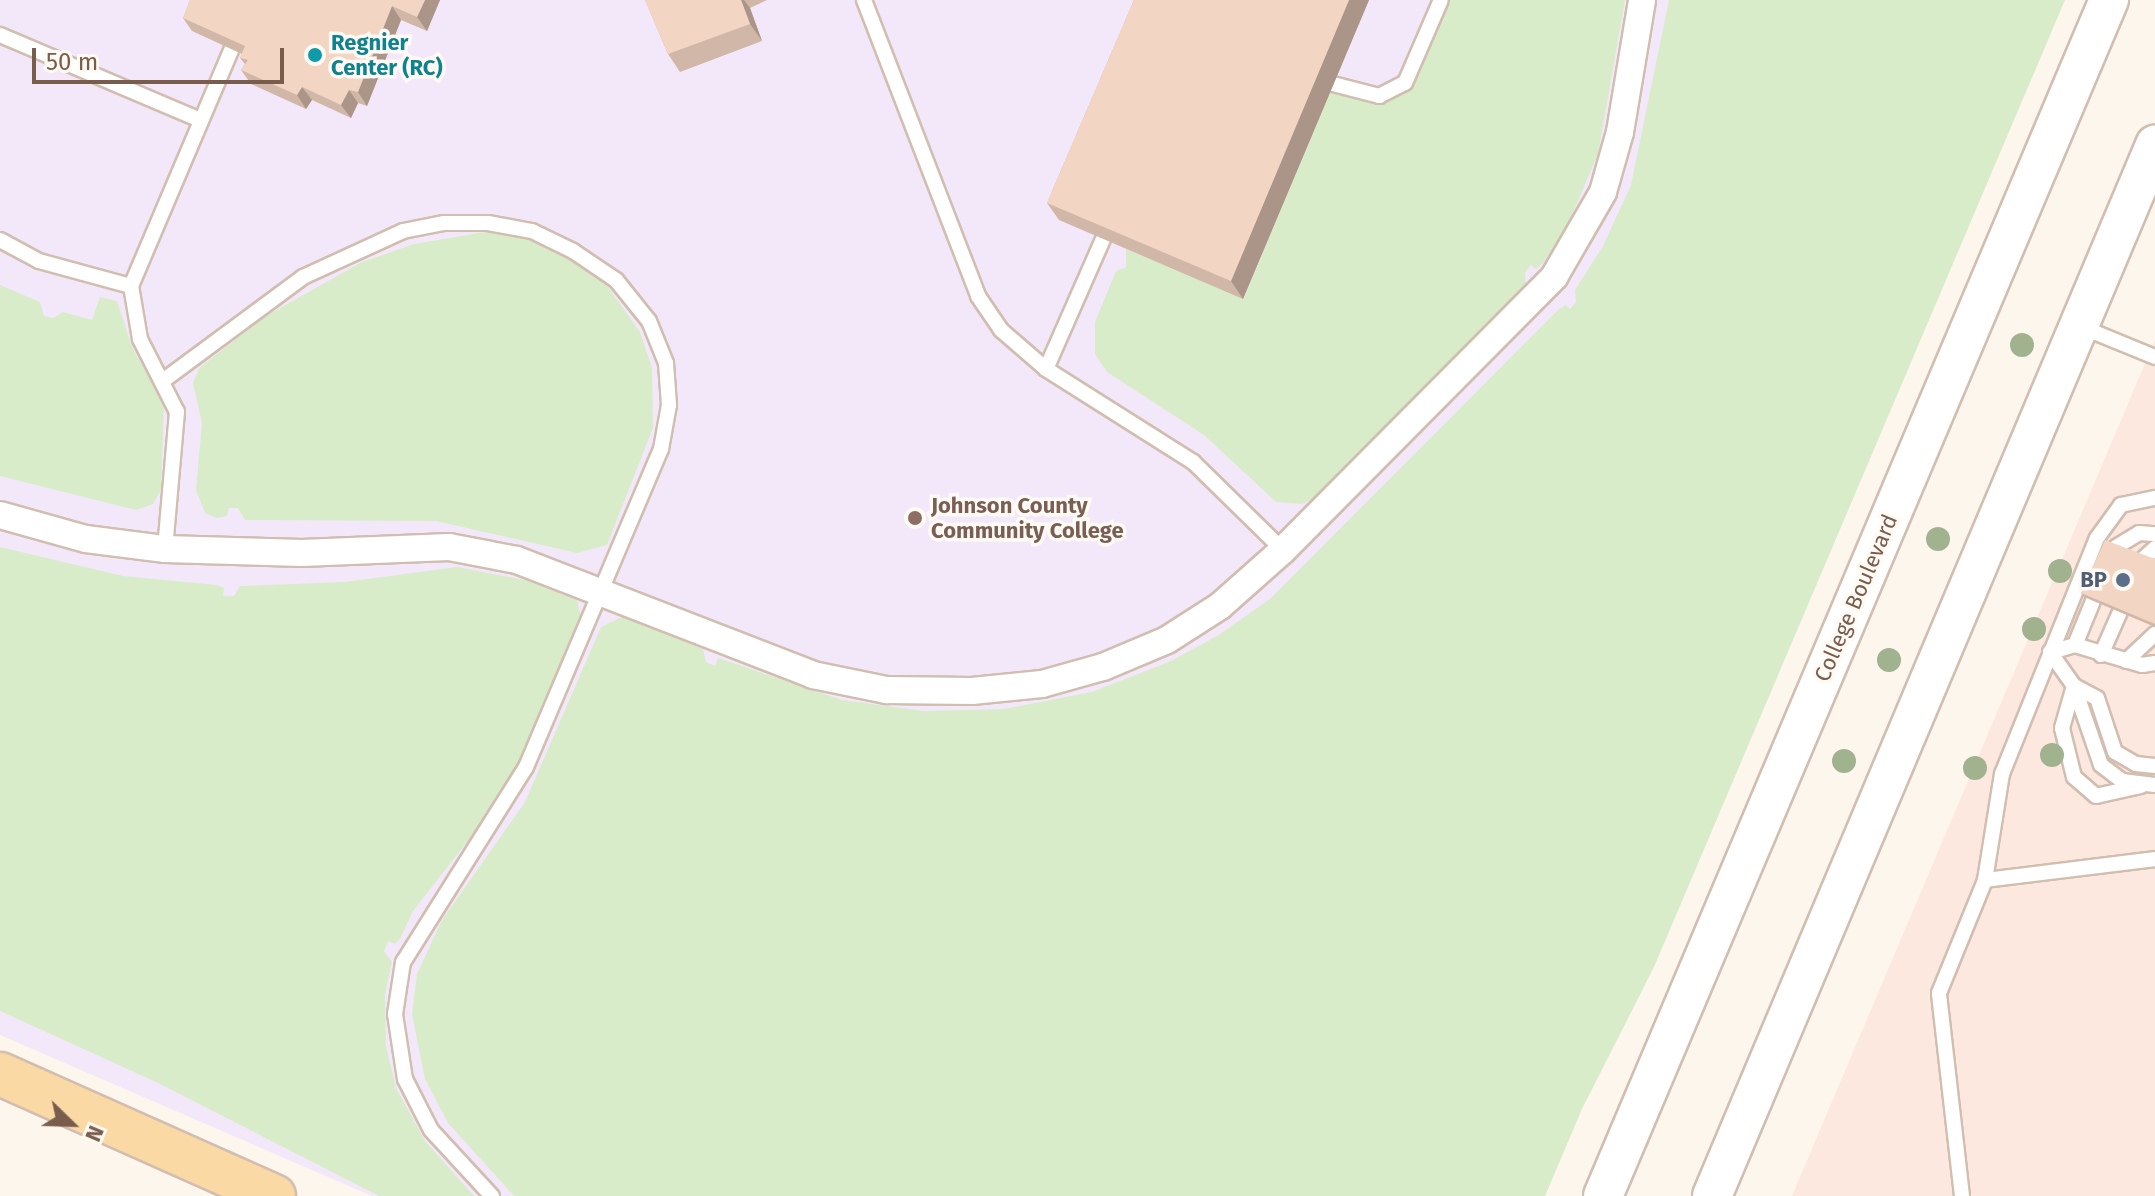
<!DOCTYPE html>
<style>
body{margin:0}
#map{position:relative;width:2155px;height:1196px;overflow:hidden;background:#fdf6ec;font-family:"Fira Sans",sans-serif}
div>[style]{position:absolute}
.commercial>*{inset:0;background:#fde8e0}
.education>*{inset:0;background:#f3e8fa}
.green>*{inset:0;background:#d8ecc9}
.roads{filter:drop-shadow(2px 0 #d1beb0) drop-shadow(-2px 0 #d1beb0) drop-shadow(0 2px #d1beb0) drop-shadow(0 -2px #d1beb0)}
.lane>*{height:14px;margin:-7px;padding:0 7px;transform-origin:7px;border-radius:7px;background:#fff}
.street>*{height:26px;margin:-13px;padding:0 13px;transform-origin:13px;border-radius:13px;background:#fff}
.secondary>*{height:38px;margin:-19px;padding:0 19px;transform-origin:19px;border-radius:19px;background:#fff}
.primary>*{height:42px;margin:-21px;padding:0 21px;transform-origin:21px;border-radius:21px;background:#fbd9a5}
.trees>*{width:24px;height:24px;margin:-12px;border-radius:50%;background:#a0b28e}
.wall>*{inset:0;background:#d1b7a8}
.shaded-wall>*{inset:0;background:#aa9588}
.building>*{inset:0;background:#f3d5c3}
.dots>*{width:22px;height:22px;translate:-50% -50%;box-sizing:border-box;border:4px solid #fffaf3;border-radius:50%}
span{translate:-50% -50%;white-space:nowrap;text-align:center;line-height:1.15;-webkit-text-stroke:7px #fffaf3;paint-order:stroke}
.culture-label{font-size:22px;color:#0d838f;font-weight:700}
.left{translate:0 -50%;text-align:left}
.education-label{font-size:22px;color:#785e54;font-weight:700}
.service-label{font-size:22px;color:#4e5e75;font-weight:700}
.right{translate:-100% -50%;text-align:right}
.street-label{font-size:22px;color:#7a5c4d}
.north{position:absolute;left:32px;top:1084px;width:80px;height:80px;-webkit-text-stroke:6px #fffaf3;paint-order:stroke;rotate:113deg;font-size:22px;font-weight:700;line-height:32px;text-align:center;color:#7a5c4d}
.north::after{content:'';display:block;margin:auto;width:28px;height:36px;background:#7a5c4d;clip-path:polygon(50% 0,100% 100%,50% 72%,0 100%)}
.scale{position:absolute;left:32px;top:48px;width:252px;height:36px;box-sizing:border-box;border:4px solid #7a5c4d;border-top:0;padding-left:10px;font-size:24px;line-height:28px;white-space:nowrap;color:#7a5c4d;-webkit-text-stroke:6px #fffaf3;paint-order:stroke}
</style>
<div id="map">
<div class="commercial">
<i style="clip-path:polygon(2155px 340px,2155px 1196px,1792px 1196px)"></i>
</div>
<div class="education">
<i style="clip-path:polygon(0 0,2050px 0,1541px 1196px,372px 1196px,0 1035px)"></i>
</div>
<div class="green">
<i style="clip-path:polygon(1447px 0,1625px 0,1598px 154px,1566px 229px,1543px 263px,1536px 269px,1531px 265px,1525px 273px,1526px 284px,1316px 497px,1302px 504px,1276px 502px,1204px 435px,1107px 372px,1095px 354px,1095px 322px,1116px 271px,1126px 267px,1126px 249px,1244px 298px,1330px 92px,1367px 100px,1401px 87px)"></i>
<i style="clip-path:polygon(1669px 0,2065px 0,1654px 967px,1582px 1109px,1545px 1196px,514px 1196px,448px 1123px,425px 1079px,412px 1014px,417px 974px,442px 920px,525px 802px,601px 627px,624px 616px,703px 649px,706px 662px,715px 666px,718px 658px,842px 700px,924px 711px,1004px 709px,1092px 692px,1171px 661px,1217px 636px,1270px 599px,1558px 310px,1566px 305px,1570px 309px,1576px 302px,1575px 290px,1603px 246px,1631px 185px)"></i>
<i style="clip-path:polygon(485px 232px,527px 238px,570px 255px,605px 283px,640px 332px,652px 368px,653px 428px,607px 545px,577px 553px,436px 521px,245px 520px,238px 508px,229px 508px,227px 516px,217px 518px,205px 513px,196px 490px,202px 423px,193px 383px,199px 368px,266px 316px,362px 262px,414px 244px)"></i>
<i style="clip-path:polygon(0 285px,40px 302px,44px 316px,53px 318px,63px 312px,92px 320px,100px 297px,117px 301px,132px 347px,164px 403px,161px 490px,153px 504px,136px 510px,0 476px)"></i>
<i style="clip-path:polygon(0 547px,123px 576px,217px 585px,224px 588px,223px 596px,234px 596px,240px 586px,345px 582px,457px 567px,525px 580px,577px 600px,582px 620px,523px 757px,485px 819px,413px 911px,400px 939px,395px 944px,388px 941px,384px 951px,392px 962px,385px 994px,386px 1047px,396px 1088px,425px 1141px,474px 1196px,379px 1196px,156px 1082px,0 1011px)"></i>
</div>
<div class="roads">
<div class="lane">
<i style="left:864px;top:0;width:317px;rotate:68.9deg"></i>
<i style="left:978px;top:296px;width:41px;rotate:55.9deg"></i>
<i style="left:1001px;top:330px;width:60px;rotate:40.9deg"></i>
<i style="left:1046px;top:369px;width:174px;rotate:32.3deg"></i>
<i style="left:1193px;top:462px;width:126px;rotate:44.4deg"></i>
<i style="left:0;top:35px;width:217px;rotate:23deg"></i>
<i style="left:1333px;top:84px;width:48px;rotate:14.6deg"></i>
<i style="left:1379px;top:96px;width:29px;rotate:-27deg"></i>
<i style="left:1405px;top:83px;width:90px;rotate:-66.6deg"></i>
<i style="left:0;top:240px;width:44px;rotate:28.3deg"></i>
<i style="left:39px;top:261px;width:95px;rotate:15.2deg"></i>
<i style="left:2079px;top:326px;width:82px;rotate:22.2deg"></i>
<i style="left:1046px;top:369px;width:142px;rotate:-66.3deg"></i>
<i style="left:164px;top:380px;width:173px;rotate:-36.5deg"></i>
<i style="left:303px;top:277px;width:110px;rotate:-24.7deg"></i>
<i style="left:403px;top:231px;width:42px;rotate:-11deg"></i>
<i style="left:444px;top:223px;width:44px"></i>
<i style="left:488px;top:223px;width:45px;rotate:10.3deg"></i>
<i style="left:532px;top:231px;width:46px;rotate:26deg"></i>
<i style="left:573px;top:251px;width:52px;rotate:34deg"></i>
<i style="left:616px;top:280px;width:53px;rotate:51.2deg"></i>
<i style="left:649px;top:321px;width:45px;rotate:68deg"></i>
<i style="left:666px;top:363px;width:42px;rotate:85.9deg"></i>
<i style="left:669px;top:405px;width:45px;rotate:100.3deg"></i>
<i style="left:661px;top:449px;width:345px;rotate:113deg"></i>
<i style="left:526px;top:767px;width:231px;rotate:122.2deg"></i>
<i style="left:403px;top:962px;width:53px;rotate:98.7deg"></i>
<i style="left:395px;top:1014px;width:66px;rotate:81.3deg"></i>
<i style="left:405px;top:1079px;width:57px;rotate:63deg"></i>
<i style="left:431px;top:1130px;width:90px;rotate:47.3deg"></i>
<i style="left:2116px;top:547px;width:27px;rotate:-31deg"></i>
<i style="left:2139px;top:533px;width:16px;rotate:4deg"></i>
<i style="left:165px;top:549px;width:138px;rotate:-85deg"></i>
<i style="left:177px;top:412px;width:82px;rotate:-116.9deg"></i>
<i style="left:140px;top:339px;width:54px;rotate:-99.6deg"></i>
<i style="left:131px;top:286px;width:256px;rotate:-67deg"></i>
<i style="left:2144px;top:558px;width:15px;rotate:-42deg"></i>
<i style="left:2075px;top:645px;width:48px;rotate:-67.8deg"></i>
<i style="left:2101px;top:655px;width:47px;rotate:-66.2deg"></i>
<i style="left:2126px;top:661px;width:40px;rotate:-43deg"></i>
<i style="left:2155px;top:663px;width:13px;rotate:171deg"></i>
<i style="left:2142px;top:665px;width:70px;rotate:-163.4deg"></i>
<i style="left:2075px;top:645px;width:26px;rotate:164deg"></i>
<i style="left:2050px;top:652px;width:42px;rotate:54.8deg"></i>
<i style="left:2074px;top:686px;width:83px;rotate:71.1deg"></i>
<i style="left:2101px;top:765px;width:26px;rotate:37deg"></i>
<i style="left:2122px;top:781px;width:33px;rotate:7deg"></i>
<i style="left:2141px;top:786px;width:46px;rotate:167.5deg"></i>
<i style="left:2096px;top:796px;width:29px;rotate:-139deg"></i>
<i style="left:2074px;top:777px;width:50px;rotate:-103.8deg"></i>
<i style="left:2062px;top:728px;width:44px;rotate:-74.1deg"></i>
<i style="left:2074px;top:686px;width:26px;rotate:28deg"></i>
<i style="left:2097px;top:698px;width:57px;rotate:71.6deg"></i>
<i style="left:2115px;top:752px;width:24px;rotate:30deg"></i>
<i style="left:2136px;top:764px;width:19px;rotate:6deg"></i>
<i style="left:1985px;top:880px;width:107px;rotate:-80.9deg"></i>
<i style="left:2002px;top:774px;width:254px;rotate:-68.1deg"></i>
<i style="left:2097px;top:538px;width:41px;rotate:-54deg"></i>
<i style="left:2121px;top:505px;width:35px;rotate:-12deg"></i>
<i style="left:1962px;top:1196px;width:204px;rotate:-96.5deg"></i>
<i style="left:1939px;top:993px;width:122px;rotate:-67.8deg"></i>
<i style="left:1985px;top:880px;width:171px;rotate:-7deg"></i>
</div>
<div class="street">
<i style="left:0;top:515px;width:89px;rotate:15.6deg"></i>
<i style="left:86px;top:539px;width:80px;rotate:7.2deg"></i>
<i style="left:165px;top:549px;width:137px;rotate:1.7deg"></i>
<i style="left:302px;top:553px;width:147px;rotate:-2.3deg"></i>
<i style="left:449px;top:547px;width:69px;rotate:10.8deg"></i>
<i style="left:517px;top:560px;width:318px;rotate:21.2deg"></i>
<i style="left:813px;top:675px;width:76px;rotate:11.5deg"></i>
<i style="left:887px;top:690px;width:85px;rotate:0.7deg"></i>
<i style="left:972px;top:691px;width:70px;rotate:-5.7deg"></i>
<i style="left:1042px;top:684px;width:63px;rotate:-15.6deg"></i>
<i style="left:1103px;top:667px;width:69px;rotate:-22.9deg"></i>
<i style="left:1167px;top:640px;width:63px;rotate:-32.7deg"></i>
<i style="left:1220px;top:606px;width:84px;rotate:-41.6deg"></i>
<i style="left:1283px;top:550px;width:385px;rotate:-45.2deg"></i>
<i style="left:1554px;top:277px;width:98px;rotate:-60deg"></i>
<i style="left:1603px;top:192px;width:62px;rotate:-74.2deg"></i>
<i style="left:1620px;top:132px;width:134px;rotate:-80.5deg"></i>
</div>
<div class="secondary">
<i style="left:1603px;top:1196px;width:1299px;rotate:-67.07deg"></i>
<i style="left:1712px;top:1196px;width:1141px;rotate:-67.14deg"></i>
</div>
<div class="primary">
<i style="left:0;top:1074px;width:300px;rotate:24deg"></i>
</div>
</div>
<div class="trees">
<i style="left:2022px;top:345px"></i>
<i style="left:1938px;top:539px"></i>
<i style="left:2060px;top:571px"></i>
<i style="left:2034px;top:629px"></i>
<i style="left:1889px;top:660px"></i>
<i style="left:2052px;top:755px"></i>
<i style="left:1844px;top:761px"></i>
<i style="left:1975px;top:768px"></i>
</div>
<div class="wall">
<i style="clip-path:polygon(190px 0,440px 0,427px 31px,401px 20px,367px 106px,358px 103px,351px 118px,312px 100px,306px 109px,251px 84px,241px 70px,245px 64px,240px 58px,242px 54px,192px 31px,183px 18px)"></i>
<i style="clip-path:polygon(645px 0,767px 0,750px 8px,762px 41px,680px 72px,668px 54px)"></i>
<i style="clip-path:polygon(1134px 0,1369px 0,1243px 299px,1059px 220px,1047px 203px)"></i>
<i style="clip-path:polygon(2155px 559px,2155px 627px,2084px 597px,2081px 593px)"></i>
</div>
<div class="shaded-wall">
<i style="clip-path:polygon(425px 0,440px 0,427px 31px,417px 17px)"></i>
<i style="clip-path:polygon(741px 0,744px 0,750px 8px,762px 41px,750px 24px)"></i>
<i style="clip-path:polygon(1349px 0,1369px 0,1243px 299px,1231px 281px)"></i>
<i style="clip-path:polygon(392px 6px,401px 20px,367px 106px,358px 92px)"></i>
<i style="clip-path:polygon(302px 87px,312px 100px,306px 109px,297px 95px)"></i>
<i style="clip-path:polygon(349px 90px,358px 103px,351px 118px,341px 105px)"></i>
</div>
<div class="building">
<i style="clip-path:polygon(190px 0,425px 0,417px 17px,392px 6px,358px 92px,349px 90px,341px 105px,302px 87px,297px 95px,241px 70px,248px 60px,240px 58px,245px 46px,183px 18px)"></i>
<i style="clip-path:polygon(645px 0,741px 0,750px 24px,668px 54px)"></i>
<i style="clip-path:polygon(1134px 0,1349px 0,1231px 281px,1047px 203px)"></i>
<i style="clip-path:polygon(2105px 540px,2155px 559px,2155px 624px,2081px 593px)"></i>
</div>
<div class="dots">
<i style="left:315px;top:55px;background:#0f9aa8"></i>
<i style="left:915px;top:518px;background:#8d6e63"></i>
<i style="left:2123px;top:580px;background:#5c6f8a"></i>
</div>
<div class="culture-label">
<span class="left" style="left:331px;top:55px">Regnier<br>Center (RC)</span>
</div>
<div class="education-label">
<span class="left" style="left:931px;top:518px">Johnson County<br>Community College</span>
</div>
<div class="service-label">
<span class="right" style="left:2107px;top:580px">BP</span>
</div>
<div class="street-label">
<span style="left:1856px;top:598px;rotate:-67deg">College Boulevard</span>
</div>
<div class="north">N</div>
<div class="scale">50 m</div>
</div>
